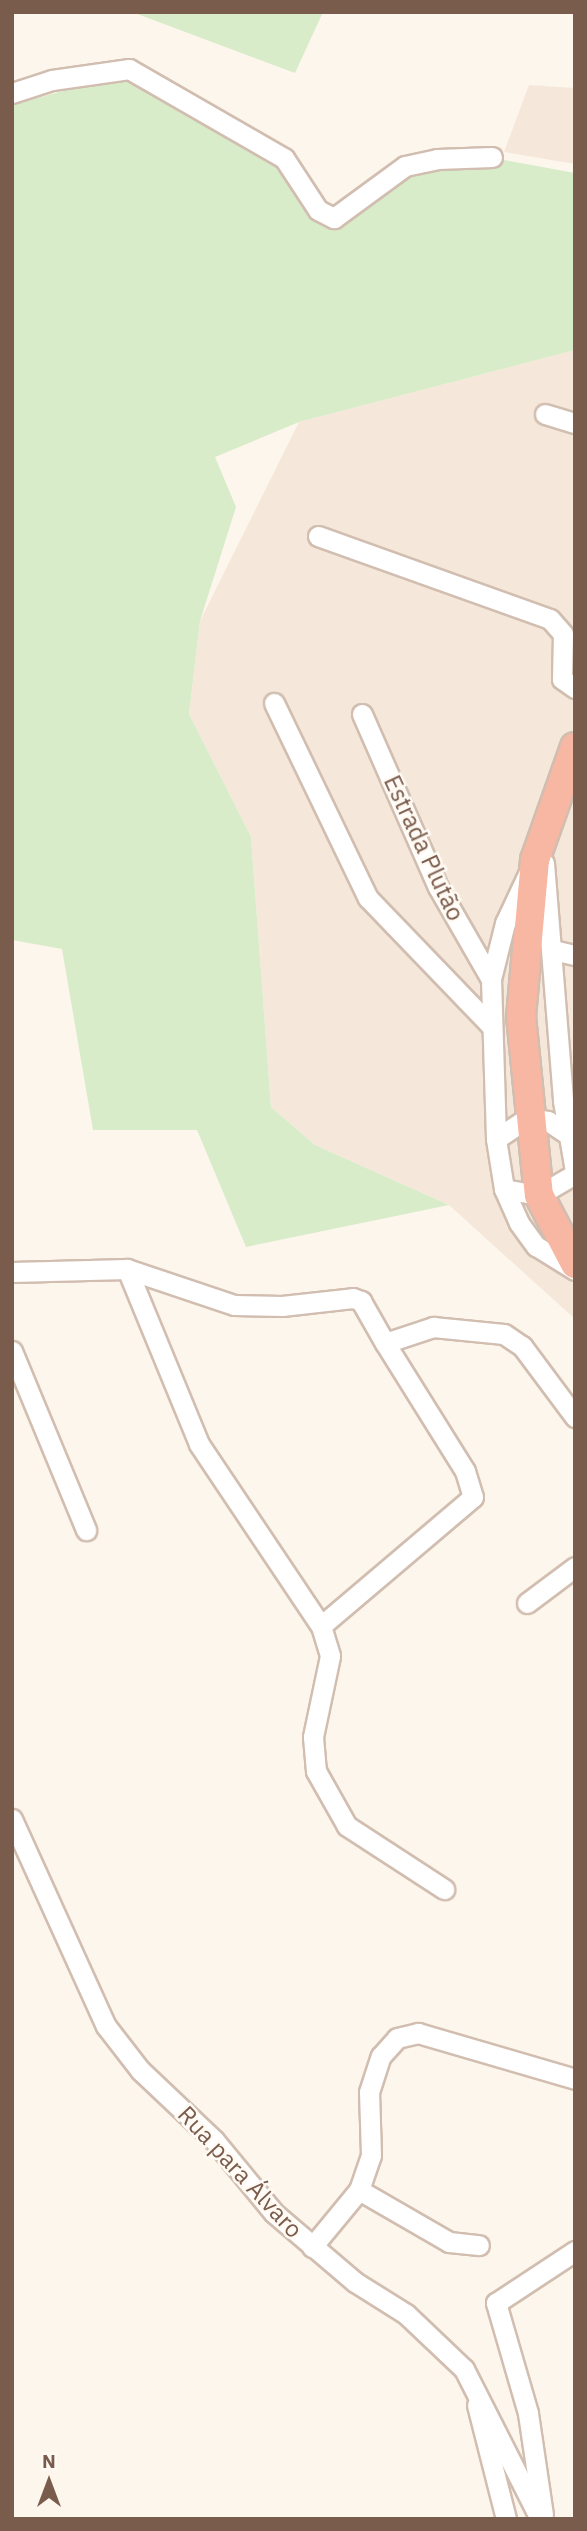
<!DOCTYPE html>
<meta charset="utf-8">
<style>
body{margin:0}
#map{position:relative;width:587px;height:2531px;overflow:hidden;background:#fdf6ec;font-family:"IBM Plex Sans",sans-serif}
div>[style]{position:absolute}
.residential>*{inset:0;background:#f5e8da}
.green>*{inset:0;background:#d8ecc9}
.roads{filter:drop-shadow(2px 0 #d1beb0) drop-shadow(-2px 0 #d1beb0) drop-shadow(0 2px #d1beb0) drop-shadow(0 -2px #d1beb0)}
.minor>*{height:19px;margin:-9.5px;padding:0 9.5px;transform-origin:9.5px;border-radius:9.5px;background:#fff}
.highway>*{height:28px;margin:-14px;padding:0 14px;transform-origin:14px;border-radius:14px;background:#f7b7a3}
span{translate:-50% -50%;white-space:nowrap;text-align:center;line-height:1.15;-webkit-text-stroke:5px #fffaf3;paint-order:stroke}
.street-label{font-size:24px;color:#7a5c4d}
.frame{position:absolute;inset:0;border:14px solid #7a5c4d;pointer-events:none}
.north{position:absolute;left:14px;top:2447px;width:70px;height:70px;-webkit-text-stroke:5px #fffaf3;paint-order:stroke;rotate:0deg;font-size:19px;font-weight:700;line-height:28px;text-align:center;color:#7a5c4d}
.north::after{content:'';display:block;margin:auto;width:24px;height:32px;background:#7a5c4d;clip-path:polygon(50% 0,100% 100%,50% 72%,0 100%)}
</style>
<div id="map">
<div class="residential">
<i style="clip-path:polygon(529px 85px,575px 88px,575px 164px,504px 152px)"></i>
<i style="clip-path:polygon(575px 350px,575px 1319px,449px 1205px,315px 1145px,271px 1107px,251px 837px,189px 714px,200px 621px,299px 422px)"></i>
</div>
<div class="green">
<i style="clip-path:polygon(132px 12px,323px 12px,295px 73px)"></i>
<i style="clip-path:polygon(121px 75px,284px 165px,313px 216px,345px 222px,404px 172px,435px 166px,476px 168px,504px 160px,575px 173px,575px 350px,299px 422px,215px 457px,236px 507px,200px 621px,189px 714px,251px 837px,271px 1107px,315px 1145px,449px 1205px,246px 1247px,197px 1130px,93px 1130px,62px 949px,12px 940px,12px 105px)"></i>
</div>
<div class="roads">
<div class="minor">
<i style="left:12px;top:93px;width:42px;rotate:-18deg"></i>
<i style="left:52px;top:80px;width:78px;rotate:-8.1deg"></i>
<i style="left:129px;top:69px;width:179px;rotate:29.9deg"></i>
<i style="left:284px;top:158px;width:62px;rotate:56.8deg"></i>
<i style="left:318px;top:210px;width:18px;rotate:27deg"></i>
<i style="left:334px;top:218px;width:88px;rotate:-36.2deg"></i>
<i style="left:405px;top:166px;width:33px;rotate:-12deg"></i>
<i style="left:437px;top:159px;width:55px;rotate:-2.1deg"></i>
<i style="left:545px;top:414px;width:31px;rotate:17deg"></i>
<i style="left:318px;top:536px;width:246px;rotate:19.7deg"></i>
<i style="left:550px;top:619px;width:20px;rotate:49deg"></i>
<i style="left:563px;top:634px;width:45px;rotate:91.3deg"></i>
<i style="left:562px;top:679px;width:16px;rotate:35deg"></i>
<i style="left:274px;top:703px;width:216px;rotate:64.3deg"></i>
<i style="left:368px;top:898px;width:178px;rotate:46.1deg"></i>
<i style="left:362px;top:714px;width:189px;rotate:66.3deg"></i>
<i style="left:438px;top:887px;width:106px;rotate:60.1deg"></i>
<i style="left:544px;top:863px;width:239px;rotate:85.4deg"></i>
<i style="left:563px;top:1101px;width:71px;rotate:80.3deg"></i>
<i style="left:529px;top:872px;width:56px;rotate:115.2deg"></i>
<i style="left:505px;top:923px;width:58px;rotate:104deg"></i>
<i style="left:491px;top:979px;width:160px;rotate:88.2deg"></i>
<i style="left:496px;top:1139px;width:51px;rotate:80.9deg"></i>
<i style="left:504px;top:1189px;width:37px;rotate:66deg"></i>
<i style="left:519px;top:1223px;width:29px;rotate:54deg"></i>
<i style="left:536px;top:1246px;width:46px;rotate:31.6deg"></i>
<i style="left:553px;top:950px;width:23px;rotate:13deg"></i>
<i style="left:496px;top:1139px;width:37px;rotate:-34deg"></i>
<i style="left:527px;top:1118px;width:21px;rotate:8deg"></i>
<i style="left:548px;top:1121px;width:22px;rotate:34deg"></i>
<i style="left:504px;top:1189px;width:36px;rotate:10deg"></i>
<i style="left:539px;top:1195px;width:42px;rotate:-30.3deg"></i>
<i style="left:127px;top:1269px;width:189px;rotate:67.6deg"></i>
<i style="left:199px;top:1444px;width:219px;rotate:56.2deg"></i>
<i style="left:12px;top:1272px;width:115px;rotate:-1.5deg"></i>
<i style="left:127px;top:1269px;width:113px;rotate:18.6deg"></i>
<i style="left:234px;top:1305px;width:48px;rotate:1.2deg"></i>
<i style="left:282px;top:1306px;width:71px;rotate:-6.4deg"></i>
<i style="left:353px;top:1298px;width:9px;rotate:21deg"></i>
<i style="left:361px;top:1301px;width:48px;rotate:60.3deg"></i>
<i style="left:385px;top:1343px;width:51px;rotate:-18.4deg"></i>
<i style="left:433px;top:1327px;width:71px;rotate:5.6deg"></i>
<i style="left:504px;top:1334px;width:22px;rotate:34deg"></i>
<i style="left:522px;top:1346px;width:89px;rotate:53.3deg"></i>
<i style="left:385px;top:1343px;width:151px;rotate:58deg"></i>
<i style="left:465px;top:1471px;width:27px;rotate:73deg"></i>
<i style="left:473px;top:1497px;width:199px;rotate:139.7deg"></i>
<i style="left:321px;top:1626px;width:31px;rotate:73deg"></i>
<i style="left:330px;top:1656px;width:83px;rotate:101.9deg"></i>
<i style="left:313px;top:1737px;width:34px;rotate:85deg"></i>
<i style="left:316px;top:1771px;width:63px;rotate:60.6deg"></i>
<i style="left:347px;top:1826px;width:116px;rotate:33deg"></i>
<i style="left:12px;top:1351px;width:194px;rotate:67.5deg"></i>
<i style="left:527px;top:1603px;width:60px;rotate:-36.9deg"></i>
<i style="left:12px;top:1819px;width:227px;rotate:65.6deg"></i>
<i style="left:106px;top:2026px;width:56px;rotate:52.3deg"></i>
<i style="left:140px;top:2070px;width:102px;rotate:43.4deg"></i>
<i style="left:214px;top:2140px;width:94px;rotate:50.6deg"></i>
<i style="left:274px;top:2213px;width:106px;rotate:40.4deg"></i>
<i style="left:355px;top:2282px;width:60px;rotate:32.1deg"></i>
<i style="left:406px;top:2314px;width:80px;rotate:43.5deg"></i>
<i style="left:464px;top:2369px;width:168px;rotate:63.1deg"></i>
<i style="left:359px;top:2190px;width:104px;rotate:30deg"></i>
<i style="left:449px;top:2242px;width:30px;rotate:6deg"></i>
<i style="left:312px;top:2247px;width:74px;rotate:-50.5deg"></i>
<i style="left:359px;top:2190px;width:37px;rotate:-71deg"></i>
<i style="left:371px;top:2155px;width:63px;rotate:-91.8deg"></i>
<i style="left:369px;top:2092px;width:38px;rotate:-72deg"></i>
<i style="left:381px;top:2056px;width:24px;rotate:-48deg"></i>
<i style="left:397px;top:2038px;width:22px;rotate:-13deg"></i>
<i style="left:418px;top:2033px;width:164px;rotate:16.3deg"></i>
<i style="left:477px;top:2405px;width:118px;rotate:75.7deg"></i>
<i style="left:543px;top:2515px;width:103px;rotate:-98.4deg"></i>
<i style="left:528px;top:2413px;width:115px;rotate:-106.2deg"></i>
<i style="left:496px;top:2303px;width:95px;rotate:-33.4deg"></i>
</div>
<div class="highway">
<i style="left:575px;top:747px;width:120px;rotate:109.5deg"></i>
<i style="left:535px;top:860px;width:157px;rotate:95.1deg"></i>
<i style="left:521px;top:1016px;width:180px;rotate:84.3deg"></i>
<i style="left:539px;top:1195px;width:78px;rotate:62.4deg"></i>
</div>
</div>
<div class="street-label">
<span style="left:424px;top:848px;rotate:65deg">Estrada Plutão</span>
<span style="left:240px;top:2172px;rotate:47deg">Rua para Álvaro</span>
</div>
<div class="frame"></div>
<div class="north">N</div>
</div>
